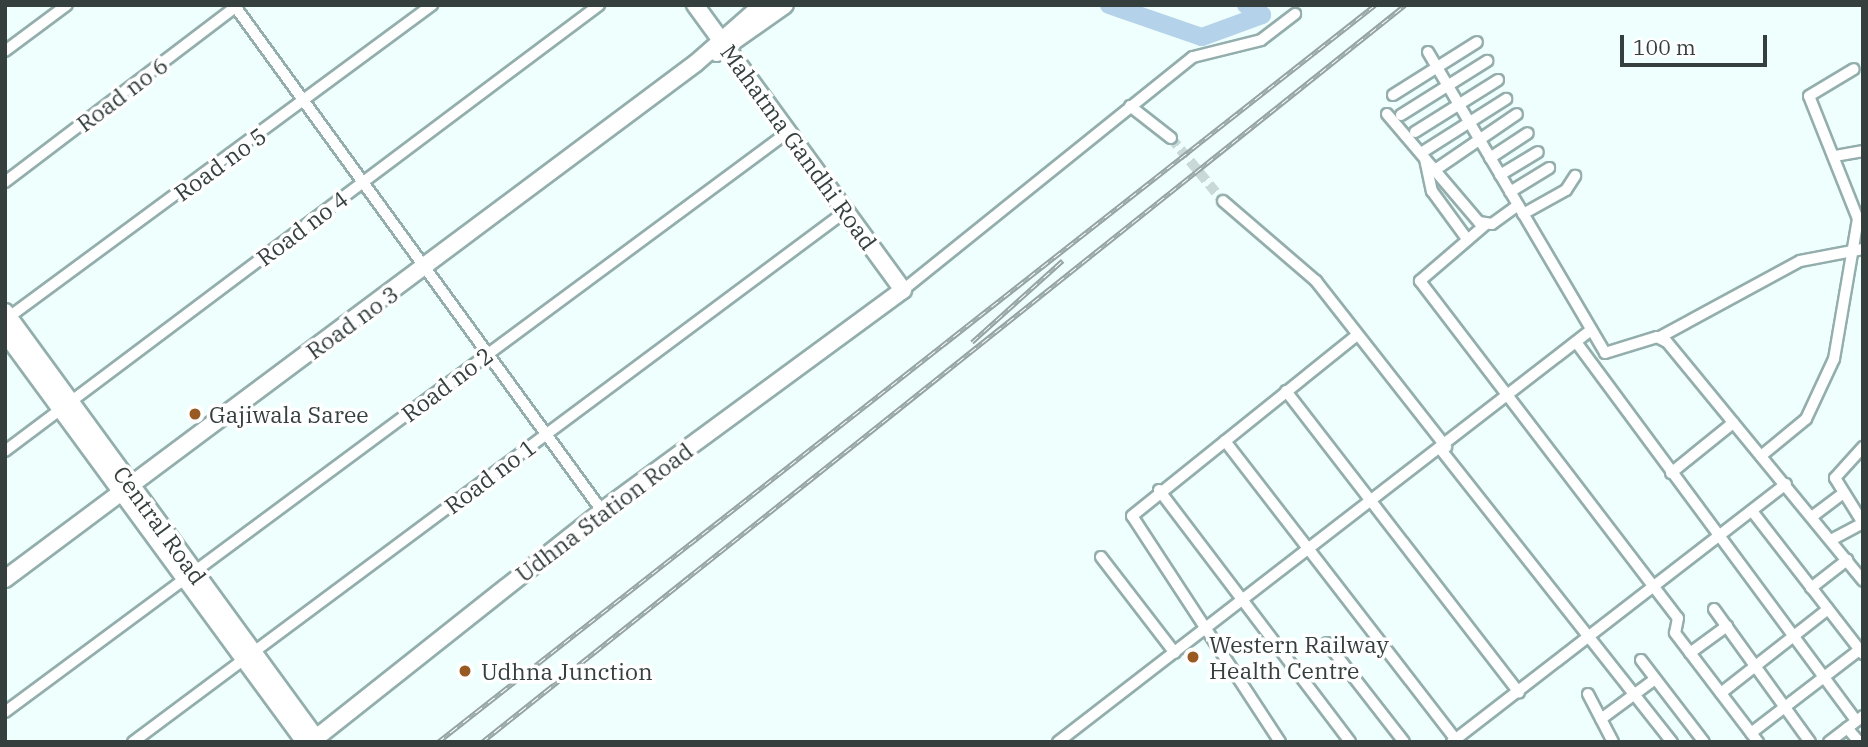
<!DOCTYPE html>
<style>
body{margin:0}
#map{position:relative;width:1868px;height:747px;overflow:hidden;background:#eefffd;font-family:"IBM Plex Serif",serif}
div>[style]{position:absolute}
.river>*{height:18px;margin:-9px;padding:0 9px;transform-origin:9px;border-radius:9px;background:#b4d2e9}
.street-tunnel>*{height:10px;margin-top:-5px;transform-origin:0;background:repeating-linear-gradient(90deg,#c9d9d7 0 10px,transparent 0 15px)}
.roads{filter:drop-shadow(2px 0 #93aeac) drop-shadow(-2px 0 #93aeac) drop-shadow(0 2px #93aeac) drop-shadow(0 -2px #93aeac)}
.street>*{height:10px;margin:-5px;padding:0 5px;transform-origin:5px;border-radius:5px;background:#fff}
.secondary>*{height:16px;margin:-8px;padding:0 8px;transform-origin:8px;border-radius:8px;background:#fff}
.rail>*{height:5px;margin-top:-2.5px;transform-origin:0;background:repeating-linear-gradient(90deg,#fff 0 8px,#95a3a2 0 16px);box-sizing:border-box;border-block:2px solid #95a3a2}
.dots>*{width:19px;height:19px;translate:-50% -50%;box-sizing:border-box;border:4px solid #fff;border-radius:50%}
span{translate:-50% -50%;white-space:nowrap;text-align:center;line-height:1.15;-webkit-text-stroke:7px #fff;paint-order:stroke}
.street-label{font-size:23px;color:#343f3e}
.poi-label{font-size:23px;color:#343f3e}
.left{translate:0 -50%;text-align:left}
.frame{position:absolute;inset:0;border:7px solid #343f3e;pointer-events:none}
.scale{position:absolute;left:1620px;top:35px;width:147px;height:32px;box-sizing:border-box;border:4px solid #343f3e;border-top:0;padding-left:9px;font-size:21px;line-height:24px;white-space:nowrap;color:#343f3e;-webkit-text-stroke:5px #fff;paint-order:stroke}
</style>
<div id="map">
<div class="river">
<i style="left:1109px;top:5px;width:98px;rotate:19deg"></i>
<i style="left:1202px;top:37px;width:64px;rotate:-20.1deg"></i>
<i style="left:1262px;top:15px;width:19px;rotate:-148deg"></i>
</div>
<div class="street-tunnel">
<i style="left:1171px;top:138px;width:82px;rotate:50.5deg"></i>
</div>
<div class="roads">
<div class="street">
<i style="left:234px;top:5px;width:626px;rotate:53.97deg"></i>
<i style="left:5px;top:51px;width:77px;rotate:-36.6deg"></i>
<i style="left:1428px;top:52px;width:349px;rotate:59.5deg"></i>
<i style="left:1605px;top:353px;width:54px;rotate:-17.1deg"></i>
<i style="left:1657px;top:337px;width:11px;rotate:27deg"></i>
<i style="left:1667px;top:342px;width:309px;rotate:50.6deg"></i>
<i style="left:1393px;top:95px;width:99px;rotate:-32.2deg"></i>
<i style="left:1130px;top:106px;width:52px;rotate:38deg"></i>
<i style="left:1387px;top:114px;width:142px;rotate:49.6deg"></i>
<i style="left:1479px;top:222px;width:13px;rotate:9deg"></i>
<i style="left:1492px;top:224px;width:32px;rotate:-36deg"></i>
<i style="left:1401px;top:115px;width:102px;rotate:-32.1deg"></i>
<i style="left:1415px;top:132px;width:98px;rotate:-32.1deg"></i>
<i style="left:1421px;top:153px;width:101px;rotate:-32.4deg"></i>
<i style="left:1835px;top:156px;width:28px;rotate:-10deg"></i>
<i style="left:1490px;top:158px;width:45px;rotate:-33.3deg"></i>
<i style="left:1425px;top:159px;width:33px;rotate:78deg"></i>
<i style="left:1432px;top:191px;width:59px;rotate:53.9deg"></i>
<i style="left:1435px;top:170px;width:99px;rotate:-34.3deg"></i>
<i style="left:1500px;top:175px;width:44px;rotate:-31.2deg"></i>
<i style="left:5px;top:182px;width:293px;rotate:-37.2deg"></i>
<i style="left:1510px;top:192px;width:46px;rotate:-31.6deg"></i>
<i style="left:1223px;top:201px;width:123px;rotate:40.7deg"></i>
<i style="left:1316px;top:281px;width:211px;rotate:51.9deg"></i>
<i style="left:1523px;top:214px;width:49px;rotate:-29.2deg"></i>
<i style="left:1566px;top:190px;width:17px;rotate:-57deg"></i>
<i style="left:1485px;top:225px;width:86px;rotate:139.3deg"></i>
<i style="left:1420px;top:281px;width:424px;rotate:52.6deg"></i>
<i style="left:1678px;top:618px;width:15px;rotate:101deg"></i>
<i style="left:1675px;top:633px;width:137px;rotate:52.7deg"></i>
<i style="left:903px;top:290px;width:372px;rotate:-38.8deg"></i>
<i style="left:1193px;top:57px;width:70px;rotate:-14deg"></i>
<i style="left:1261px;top:40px;width:43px;rotate:-37.4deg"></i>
<i style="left:5px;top:320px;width:531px;rotate:-36.42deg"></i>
<i style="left:1660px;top:337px;width:159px;rotate:-28.5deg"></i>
<i style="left:1800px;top:261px;width:64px;rotate:-10.8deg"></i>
<i style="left:1576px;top:342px;width:471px;rotate:53.5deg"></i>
<i style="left:1286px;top:391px;width:381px;rotate:52.3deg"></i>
<i style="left:1225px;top:441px;width:376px;rotate:52.3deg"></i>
<i style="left:5px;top:451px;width:743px;rotate:-36.9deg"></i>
<i style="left:1442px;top:451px;width:371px;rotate:51.7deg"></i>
<i style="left:1761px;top:456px;width:58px;rotate:-39.4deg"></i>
<i style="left:1806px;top:419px;width:66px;rotate:-65deg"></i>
<i style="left:1834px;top:359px;width:142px;rotate:-80.3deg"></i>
<i style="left:1858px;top:219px;width:132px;rotate:-111.7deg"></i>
<i style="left:1809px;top:96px;width:52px;rotate:-31deg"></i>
<i style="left:1671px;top:473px;width:80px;rotate:-38.9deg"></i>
<i style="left:1159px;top:490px;width:316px;rotate:52.8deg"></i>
<i style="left:1752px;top:511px;width:181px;rotate:52.2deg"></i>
<i style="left:1813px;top:516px;width:38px;rotate:-37deg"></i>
<i style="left:1831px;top:540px;width:36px;rotate:-28deg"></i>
<i style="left:1863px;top:523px;width:53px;rotate:-121.9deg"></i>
<i style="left:1835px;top:478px;width:42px;rotate:-47.9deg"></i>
<i style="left:1101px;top:557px;width:121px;rotate:52.4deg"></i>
<i style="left:1811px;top:588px;width:46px;rotate:-37.9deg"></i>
<i style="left:1714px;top:609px;width:164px;rotate:54.2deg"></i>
<i style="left:1327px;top:643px;width:125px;rotate:52.1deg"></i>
<i style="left:1690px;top:653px;width:46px;rotate:-36.1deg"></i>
<i style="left:1641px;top:660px;width:103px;rotate:52.5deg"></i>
<i style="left:1721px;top:693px;width:136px;rotate:-38.1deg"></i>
<i style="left:1588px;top:694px;width:54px;rotate:62.5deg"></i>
<i style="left:5px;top:712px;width:974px;rotate:-36.53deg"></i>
<i style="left:1601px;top:719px;width:67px;rotate:-36.5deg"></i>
<i style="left:1847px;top:728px;width:18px;rotate:49deg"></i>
<i style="left:1751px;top:733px;width:136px;rotate:-37.5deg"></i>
<i style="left:133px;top:742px;width:889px;rotate:-36.68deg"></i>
<i style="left:1058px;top:742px;width:674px;rotate:-37.7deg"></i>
<i style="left:1280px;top:742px;width:270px;rotate:-123.2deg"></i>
<i style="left:1132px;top:516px;width:289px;rotate:-38.8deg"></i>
<i style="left:1452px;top:742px;width:422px;rotate:-37.7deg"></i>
<i style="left:1829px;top:742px;width:43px;rotate:-37.4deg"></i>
</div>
<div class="secondary">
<i style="left:717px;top:53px;width:83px;rotate:-35.2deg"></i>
<i style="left:5px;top:312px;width:527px;rotate:53.87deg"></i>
<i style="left:5px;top:333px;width:507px;rotate:53.74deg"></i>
<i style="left:5px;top:579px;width:862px;rotate:-36.75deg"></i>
<i style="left:696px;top:63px;width:88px;rotate:-41.3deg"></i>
<i style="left:311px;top:742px;width:372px;rotate:-38.4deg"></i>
<i style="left:602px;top:511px;width:373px;rotate:-36.3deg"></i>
<i style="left:903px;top:290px;width:353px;rotate:-126.1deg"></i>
</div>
</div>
<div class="rail">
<i style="left:972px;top:342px;width:122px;rotate:-42deg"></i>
<i style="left:438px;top:742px;width:1192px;rotate:-38.19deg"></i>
<i style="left:482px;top:742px;width:1181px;rotate:-38.61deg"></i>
</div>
<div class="dots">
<i style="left:195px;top:414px;background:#995922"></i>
<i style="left:1193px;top:657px;background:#995922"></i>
<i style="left:465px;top:671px;background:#995922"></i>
</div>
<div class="street-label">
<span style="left:122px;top:94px;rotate:-37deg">Road no 6</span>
<span style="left:799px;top:147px;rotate:54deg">Mahatma Gandhi Road</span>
<span style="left:220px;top:164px;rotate:-36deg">Road no 5</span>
<span style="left:302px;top:228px;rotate:-37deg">Road no 4</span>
<span style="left:352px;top:322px;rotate:-36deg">Road no 3</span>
<span style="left:447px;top:384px;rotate:-37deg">Road no 2</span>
<span style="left:490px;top:476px;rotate:-37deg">Road no 1</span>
<span style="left:604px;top:512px;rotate:-37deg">Udhna Station Road</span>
<span style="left:160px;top:525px;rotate:54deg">Central Road</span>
</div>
<div class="poi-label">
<span class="left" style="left:209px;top:414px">Gajiwala Saree</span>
<span class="left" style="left:1209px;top:657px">Western Railway<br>Health Centre</span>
<span class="left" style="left:481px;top:671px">Udhna Junction</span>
</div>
<div class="frame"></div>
<div class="scale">100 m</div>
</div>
